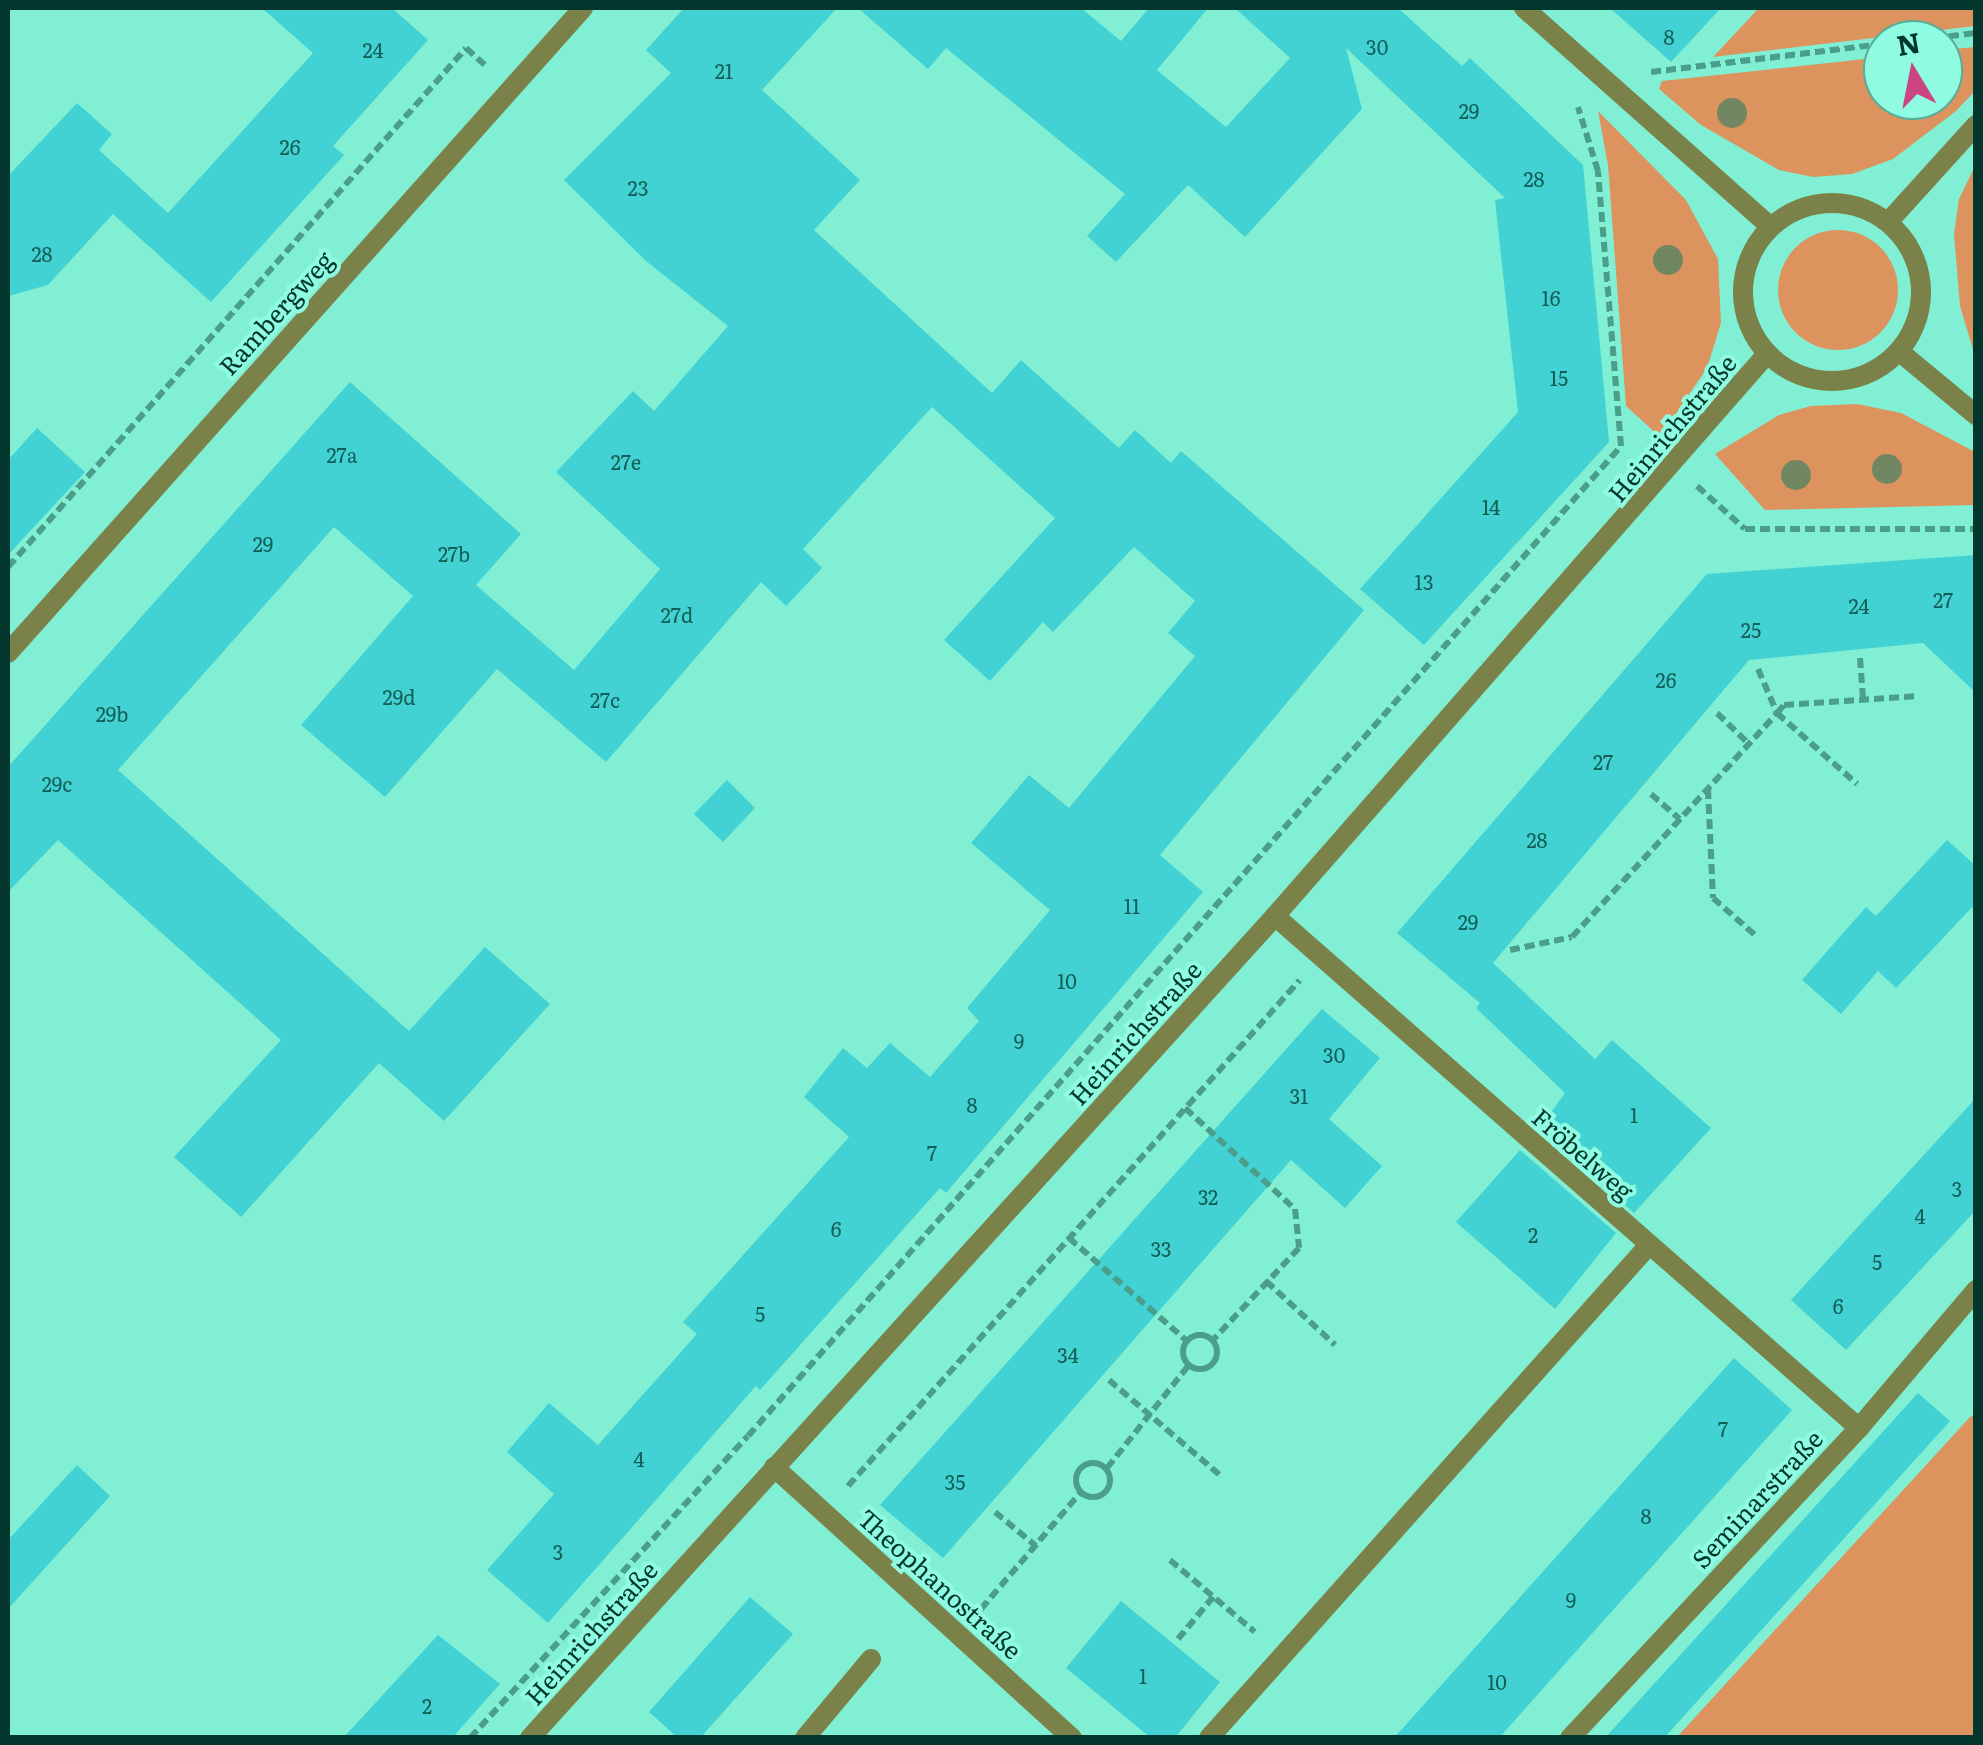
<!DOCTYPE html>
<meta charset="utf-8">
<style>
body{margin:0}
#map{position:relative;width:1983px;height:1745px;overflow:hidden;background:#81efd4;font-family:Literata,serif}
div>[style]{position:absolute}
.green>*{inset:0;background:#dd935d}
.round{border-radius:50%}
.building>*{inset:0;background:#43d2d3}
.path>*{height:6px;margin-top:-3px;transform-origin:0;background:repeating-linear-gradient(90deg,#4a9e8a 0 10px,transparent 0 15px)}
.path>.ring{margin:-3px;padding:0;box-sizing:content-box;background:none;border:6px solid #4a9e8a;border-radius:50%}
.service>*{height:20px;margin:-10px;padding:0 10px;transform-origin:10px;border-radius:10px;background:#7a8249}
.minor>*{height:20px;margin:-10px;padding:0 10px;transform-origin:10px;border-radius:10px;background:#7a8249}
.minor>.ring{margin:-10px;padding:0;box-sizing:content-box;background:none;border:20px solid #7a8249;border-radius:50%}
.trees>*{width:30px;height:30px;margin:-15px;border-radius:50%;background:#708762}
span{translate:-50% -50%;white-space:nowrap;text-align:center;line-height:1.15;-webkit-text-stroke:8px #8ffce1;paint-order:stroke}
.number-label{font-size:20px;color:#135e56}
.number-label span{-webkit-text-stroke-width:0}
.street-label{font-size:25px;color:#03372d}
.frame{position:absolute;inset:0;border:10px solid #03372d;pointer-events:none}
.north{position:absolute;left:1863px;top:20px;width:100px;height:100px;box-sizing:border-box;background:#8ffce1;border:2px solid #57ad99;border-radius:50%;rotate:350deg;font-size:28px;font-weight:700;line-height:40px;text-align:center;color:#03372d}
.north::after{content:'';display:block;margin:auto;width:35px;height:45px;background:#cc4583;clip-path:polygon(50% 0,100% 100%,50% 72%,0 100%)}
</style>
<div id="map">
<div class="green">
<i style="clip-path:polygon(1759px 8px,1975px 8px,1975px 26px,1713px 57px)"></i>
<i style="clip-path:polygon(1975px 47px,1975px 91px,1956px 111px,1893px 159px,1852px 174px,1813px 177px,1779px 170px,1701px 125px,1659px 89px,1662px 81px,1883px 57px,1883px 100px,1943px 100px,1943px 50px)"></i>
<i style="clip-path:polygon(1598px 111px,1686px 200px,1718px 259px,1721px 323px,1707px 368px,1660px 437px,1626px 406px,1608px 165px)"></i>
<i style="clip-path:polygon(1975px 166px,1975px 356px,1960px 306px,1954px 234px,1959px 199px)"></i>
<i class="round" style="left:1778px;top:230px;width:120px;height:120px"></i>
<i style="clip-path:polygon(1857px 404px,1901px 413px,1975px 452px,1975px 505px,1765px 510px,1715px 454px,1779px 415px,1811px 406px)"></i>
<i style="clip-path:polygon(1975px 1415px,1975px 1737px,1677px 1737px,1970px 1417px)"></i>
</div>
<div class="building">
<i style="clip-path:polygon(262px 8px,392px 8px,428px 40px,333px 146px,344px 155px,211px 302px,113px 214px,48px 285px,8px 296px,8px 176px,77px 103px,112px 134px,99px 150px,168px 213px,313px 53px)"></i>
<i style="clip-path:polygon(684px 8px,837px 8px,762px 90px,860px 180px,814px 230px,992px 393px,1021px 360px,1119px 448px,1135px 430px,1171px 463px,1181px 451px,1364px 610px,1160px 855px,1203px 892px,946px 1193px,940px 1188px,760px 1390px,756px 1386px,548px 1623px,487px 1570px,554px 1494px,507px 1452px,549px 1403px,598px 1445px,697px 1334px,683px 1322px,849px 1137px,804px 1097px,843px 1048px,867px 1068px,890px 1043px,930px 1077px,979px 1021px,967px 1008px,1050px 910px,971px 843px,1029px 775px,1069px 808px,1195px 656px,1168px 633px,1195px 601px,1134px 547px,1053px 632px,1043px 622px,990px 681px,944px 640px,1055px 518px,932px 407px,803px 549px,822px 568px,786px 606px,761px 582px,606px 762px,497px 669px,385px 797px,301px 725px,413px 596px,334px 527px,118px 770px,409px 1031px,485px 947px,550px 1004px,444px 1121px,379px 1063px,241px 1217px,174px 1157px,281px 1040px,58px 840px,8px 892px,8px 767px,350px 382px,521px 534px,476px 585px,574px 670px,660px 569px,556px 472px,633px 391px,654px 411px,728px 326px,646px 261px,564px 180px,671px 73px,646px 50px)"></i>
<i style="clip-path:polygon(858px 8px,1081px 8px,1121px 41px,1149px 8px,1208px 8px,1157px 70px,1226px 127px,1290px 58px,1235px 8px,1398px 8px,1462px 66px,1470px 58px,1583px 165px,1609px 442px,1424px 645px,1360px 589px,1518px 412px,1495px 200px,1505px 198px,1346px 48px,1362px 109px,1245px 237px,1188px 185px,1116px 262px,1087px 236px,1125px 194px,946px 48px,928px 69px)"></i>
<i style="clip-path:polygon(1610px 8px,1721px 8px,1671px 62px)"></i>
<i style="clip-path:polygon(37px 428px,85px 472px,8px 555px,8px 460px)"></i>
<i style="clip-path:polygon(1976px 555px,1976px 693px,1923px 643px,1749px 660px,1493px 963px,1595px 1059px,1612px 1040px,1711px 1128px,1634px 1213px,1539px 1129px,1565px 1093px,1476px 1008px,1480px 1003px,1397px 933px,1707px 574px)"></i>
<i style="clip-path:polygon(727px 780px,755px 808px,723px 842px,694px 814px)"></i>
<i style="clip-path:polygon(1947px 840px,1976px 866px,1976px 903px,1896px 988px,1878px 971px,1841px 1014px,1802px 980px,1866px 907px,1876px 916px)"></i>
<i style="clip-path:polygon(1322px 1009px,1380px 1058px,1329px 1119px,1382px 1166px,1345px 1208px,1291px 1160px,943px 1558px,880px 1505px)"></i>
<i style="clip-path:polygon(1976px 1098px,1976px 1210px,1846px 1350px,1791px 1300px)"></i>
<i style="clip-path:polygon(1520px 1150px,1616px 1233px,1555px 1309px,1456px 1222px)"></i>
<i style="clip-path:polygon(1734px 1358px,1792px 1410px,1563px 1666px,1499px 1738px,1394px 1738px)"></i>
<i style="clip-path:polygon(1918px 1393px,1950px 1421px,1664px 1738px,1605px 1738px)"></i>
<i style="clip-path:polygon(77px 1465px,110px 1496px,8px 1609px,8px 1540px)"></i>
<i style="clip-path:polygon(750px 1597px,793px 1634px,700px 1738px,678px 1738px,649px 1712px)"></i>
<i style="clip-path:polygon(1121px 1601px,1220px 1682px,1175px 1738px,1151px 1738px,1066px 1668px)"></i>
<i style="clip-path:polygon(438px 1635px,500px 1684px,452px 1738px,343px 1738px)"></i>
</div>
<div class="path">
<i style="left:1919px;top:40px;width:57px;rotate:-7deg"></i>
<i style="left:1651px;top:72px;width:234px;rotate:-6.9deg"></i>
<i style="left:1697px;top:486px;width:64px;rotate:41.9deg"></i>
<i style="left:1745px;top:529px;width:231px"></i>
<i style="left:8px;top:567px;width:692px;rotate:-48.57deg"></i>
<i style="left:466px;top:48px;width:25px;rotate:42deg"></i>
<i style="left:1860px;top:658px;width:41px;rotate:85.8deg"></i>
<i style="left:1758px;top:669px;width:48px;rotate:66.6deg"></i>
<i style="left:1777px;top:713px;width:11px;rotate:-49deg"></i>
<i style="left:1784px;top:705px;width:135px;rotate:-3.8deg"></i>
<i style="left:1717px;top:713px;width:45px;rotate:44.1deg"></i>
<i style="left:1708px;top:789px;width:109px;rotate:87.4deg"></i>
<i style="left:1713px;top:898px;width:56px;rotate:41.4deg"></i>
<i style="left:1651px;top:794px;width:38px;rotate:41deg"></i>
<i style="left:1510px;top:950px;width:63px;rotate:-11.8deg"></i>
<i style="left:1572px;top:937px;width:304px;rotate:-47.5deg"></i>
<i style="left:1777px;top:713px;width:107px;rotate:41.6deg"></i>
<i style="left:1185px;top:1108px;width:149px;rotate:42.6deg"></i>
<i style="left:1295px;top:1209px;width:39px;rotate:84deg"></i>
<i style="left:1299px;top:1248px;width:126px;rotate:133.1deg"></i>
<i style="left:1069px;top:1238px;width:157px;rotate:41.1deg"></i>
<i style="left:1266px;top:1281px;width:94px;rotate:42.8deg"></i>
<i class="ring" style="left:1183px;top:1335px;width:28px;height:28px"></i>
<i style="left:1109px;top:1380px;width:146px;rotate:40.6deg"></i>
<i class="ring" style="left:1076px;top:1463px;width:28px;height:28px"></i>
<i style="left:1107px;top:1468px;width:132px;rotate:-51.5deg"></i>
<i style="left:848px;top:1486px;width:678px;rotate:-48.23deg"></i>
<i style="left:995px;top:1512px;width:53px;rotate:39.7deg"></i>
<i style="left:1170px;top:1560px;width:111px;rotate:40.3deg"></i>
<i style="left:981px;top:1609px;width:154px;rotate:-49.5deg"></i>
<i style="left:1178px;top:1639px;width:55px;rotate:-50.2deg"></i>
<i style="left:470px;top:1738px;width:410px;rotate:-47.4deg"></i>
<i style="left:748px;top:1436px;width:1320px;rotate:-48.59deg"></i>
<i style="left:1621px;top:446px;width:276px;rotate:-94.8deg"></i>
<i style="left:1598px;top:171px;width:67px;rotate:-107.4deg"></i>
</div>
<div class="service">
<i style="left:1209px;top:1738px;width:661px;rotate:-48.25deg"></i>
</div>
<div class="minor">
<i style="left:1524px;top:8px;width:330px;rotate:41.6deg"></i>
<i class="ring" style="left:1743px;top:203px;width:158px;height:158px"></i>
<i style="left:1889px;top:221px;width:130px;rotate:-47.8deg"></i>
<i style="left:1900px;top:352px;width:99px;rotate:39.7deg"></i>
<i style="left:8px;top:653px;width:864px;rotate:-48.28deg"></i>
<i style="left:1275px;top:916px;width:777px;rotate:41.24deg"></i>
<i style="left:774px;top:1467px;width:403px;rotate:42.3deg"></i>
<i style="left:530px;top:1738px;width:1109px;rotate:-47.81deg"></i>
<i style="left:1275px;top:916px;width:747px;rotate:-48.8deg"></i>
<i style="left:805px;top:1738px;width:103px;rotate:-50.1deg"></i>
<i style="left:1570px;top:1738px;width:424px;rotate:-47deg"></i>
<i style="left:1859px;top:1428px;width:181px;rotate:-49.7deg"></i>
</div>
<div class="trees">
<i style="left:1732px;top:113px"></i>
<i style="left:1668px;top:260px"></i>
<i style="left:1887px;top:469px"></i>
<i style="left:1796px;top:475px"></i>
</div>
<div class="number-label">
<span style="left:1669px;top:36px">8</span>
<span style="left:1377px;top:46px">30</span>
<span style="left:373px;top:49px">24</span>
<span style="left:724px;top:70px">21</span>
<span style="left:1469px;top:110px">29</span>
<span style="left:290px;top:146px">26</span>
<span style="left:1534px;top:178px">28</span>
<span style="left:638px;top:187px">23</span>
<span style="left:42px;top:253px">28</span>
<span style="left:1551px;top:297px">16</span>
<span style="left:1559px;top:377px">15</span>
<span style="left:342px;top:454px">27a</span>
<span style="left:626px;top:461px">27e</span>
<span style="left:1491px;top:506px">14</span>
<span style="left:263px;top:543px">29</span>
<span style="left:454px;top:553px">27b</span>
<span style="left:1424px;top:581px">13</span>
<span style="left:1943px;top:599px">27</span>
<span style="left:1859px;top:605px">24</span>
<span style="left:677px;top:614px">27d</span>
<span style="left:1751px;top:629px">25</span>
<span style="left:1666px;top:679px">26</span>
<span style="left:399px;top:696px">29d</span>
<span style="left:605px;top:699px">27c</span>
<span style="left:112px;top:713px">29b</span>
<span style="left:1603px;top:761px">27</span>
<span style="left:57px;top:783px">29c</span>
<span style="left:1537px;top:839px">28</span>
<span style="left:1132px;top:905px">11</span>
<span style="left:1468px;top:921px">29</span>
<span style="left:1067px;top:980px">10</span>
<span style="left:1019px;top:1040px">9</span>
<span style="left:1334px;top:1054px">30</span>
<span style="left:1299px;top:1095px">31</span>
<span style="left:972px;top:1104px">8</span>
<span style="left:1634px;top:1114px">1</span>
<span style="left:932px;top:1152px">7</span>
<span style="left:1957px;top:1188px">3</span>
<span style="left:1208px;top:1196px">32</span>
<span style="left:1920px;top:1215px">4</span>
<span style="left:836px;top:1228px">6</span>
<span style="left:1533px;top:1234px">2</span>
<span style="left:1161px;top:1248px">33</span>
<span style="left:1877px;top:1261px">5</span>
<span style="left:1838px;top:1305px">6</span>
<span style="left:760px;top:1313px">5</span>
<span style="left:1068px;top:1354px">34</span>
<span style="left:1723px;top:1428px">7</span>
<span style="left:639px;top:1458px">4</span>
<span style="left:955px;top:1481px">35</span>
<span style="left:1646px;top:1515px">8</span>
<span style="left:558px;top:1551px">3</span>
<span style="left:1571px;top:1599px">9</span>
<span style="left:1143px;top:1675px">1</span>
<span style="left:1497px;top:1681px">10</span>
<span style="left:427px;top:1705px">2</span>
</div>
<div class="street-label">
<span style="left:276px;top:313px;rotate:-48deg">Rambergweg</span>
<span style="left:1672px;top:428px;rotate:-50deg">Heinrichstraße</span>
<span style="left:1135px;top:1033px;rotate:-48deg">Heinrichstraße</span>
<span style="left:1583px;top:1154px;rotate:41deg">Fröbelweg</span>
<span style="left:1757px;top:1499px;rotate:-47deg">Seminarstraße</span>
<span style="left:940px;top:1584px;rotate:42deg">Theophanostraße</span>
<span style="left:591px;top:1633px;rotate:-48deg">Heinrichstraße</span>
</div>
<div class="frame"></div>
<div class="north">N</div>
</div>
